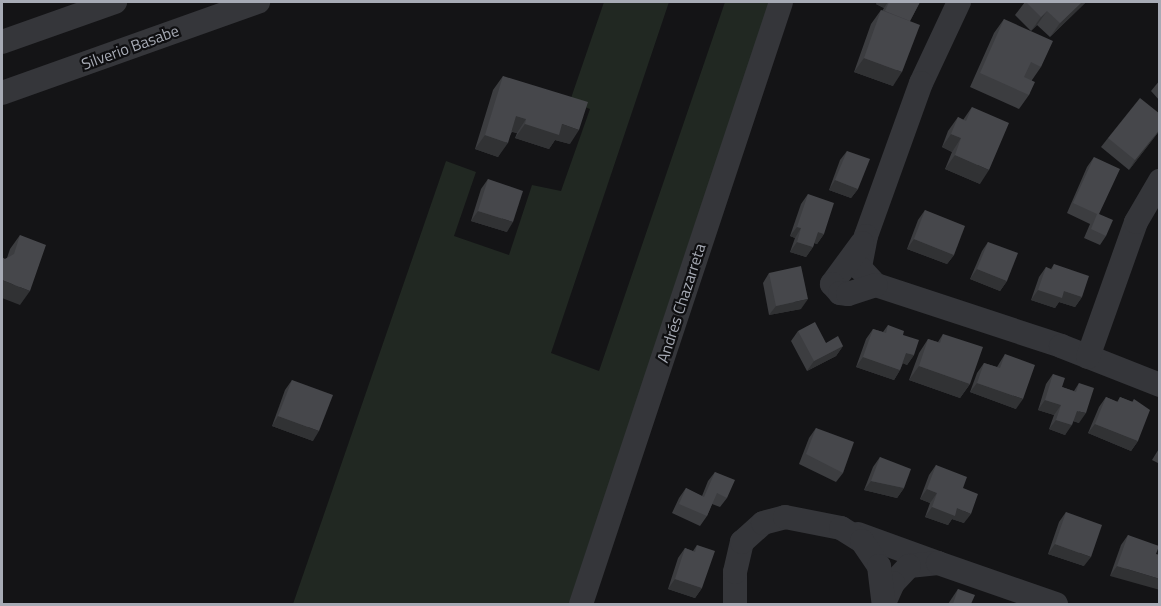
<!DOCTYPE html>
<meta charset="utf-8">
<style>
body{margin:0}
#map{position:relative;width:1161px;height:606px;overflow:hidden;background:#141416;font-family:"Titillium Web",sans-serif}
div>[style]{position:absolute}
.green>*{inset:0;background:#212822}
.street>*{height:24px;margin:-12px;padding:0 12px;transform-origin:12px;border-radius:12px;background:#35363a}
.wall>*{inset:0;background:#3c3d40}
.shaded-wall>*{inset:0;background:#313234}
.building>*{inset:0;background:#46474b}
span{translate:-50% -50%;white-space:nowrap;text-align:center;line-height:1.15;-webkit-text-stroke:4.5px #0f0f11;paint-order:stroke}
.street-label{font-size:16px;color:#a7abb5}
.frame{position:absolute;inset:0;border:3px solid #a7abb5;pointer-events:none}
</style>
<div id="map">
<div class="green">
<i style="clip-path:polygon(604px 2px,669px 2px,551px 353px,599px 371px,725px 2px,785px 2px,580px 604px,293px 604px,446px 161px,476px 172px,454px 236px,509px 255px,532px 185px,561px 191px,590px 109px,570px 101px)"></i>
</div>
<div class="street">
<i style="left:959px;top:2px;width:89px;rotate:115.1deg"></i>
<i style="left:921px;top:83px;width:163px;rotate:109.8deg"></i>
<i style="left:866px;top:236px;width:33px;rotate:101deg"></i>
<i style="left:860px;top:268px;width:23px;rotate:47deg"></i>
<i style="left:876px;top:285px;width:195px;rotate:18.2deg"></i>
<i style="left:1061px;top:346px;width:106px;rotate:21.5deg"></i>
<i style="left:2px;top:42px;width:120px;rotate:-19.5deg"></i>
<i style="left:2px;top:93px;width:272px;rotate:-19.6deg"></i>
<i style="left:862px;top:243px;width:51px;rotate:126.2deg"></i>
<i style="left:832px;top:284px;width:12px;rotate:48deg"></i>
<i style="left:840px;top:293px;width:8px;rotate:7deg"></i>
<i style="left:848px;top:294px;width:29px;rotate:-18deg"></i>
<i style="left:1088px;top:357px;width:143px;rotate:-70.4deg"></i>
<i style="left:1136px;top:222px;width:48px;rotate:-59.7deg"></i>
<i style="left:858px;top:534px;width:85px;rotate:19.9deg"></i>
<i style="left:938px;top:563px;width:29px;rotate:174deg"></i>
<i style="left:909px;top:566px;width:23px;rotate:133deg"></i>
<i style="left:893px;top:583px;width:22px;rotate:114deg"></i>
<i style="left:938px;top:563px;width:125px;rotate:19.2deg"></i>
<i style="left:581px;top:604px;width:634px;rotate:-71.62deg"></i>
<i style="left:735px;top:604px;width:32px;rotate:-90deg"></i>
<i style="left:735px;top:572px;width:31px;rotate:-77deg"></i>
<i style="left:742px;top:542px;width:28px;rotate:-42deg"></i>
<i style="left:763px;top:523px;width:23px;rotate:-15deg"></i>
<i style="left:785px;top:517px;width:57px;rotate:11.1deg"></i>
<i style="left:841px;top:528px;width:25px;rotate:32deg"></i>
<i style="left:862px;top:541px;width:30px;rotate:56deg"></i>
<i style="left:879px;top:566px;width:38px;rotate:83deg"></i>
</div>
<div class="wall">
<i style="clip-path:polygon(878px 2px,920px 2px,910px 21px,893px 86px,854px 72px,871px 24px,881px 10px,882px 11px,884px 8px,876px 4px)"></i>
<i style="clip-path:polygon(1025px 2px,1086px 2px,1050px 37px,1037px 25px,1031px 31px,1015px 15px)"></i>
<i style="clip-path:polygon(1004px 19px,1041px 67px,1032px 80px,1029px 95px,1019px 109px,970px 87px,994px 33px)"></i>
<i style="clip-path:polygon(503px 76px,570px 144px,555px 140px,549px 149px,515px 138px,517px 133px,512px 132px,498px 157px,475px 149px,493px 90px)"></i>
<i style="clip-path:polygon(1160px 80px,1160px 101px,1151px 91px)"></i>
<i style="clip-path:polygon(972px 107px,980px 184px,945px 169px,952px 152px,942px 147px,948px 131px,958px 117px,963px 120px)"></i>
<i style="clip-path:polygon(1160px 130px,1129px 170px,1101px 147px,1108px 138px)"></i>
<i style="clip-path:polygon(847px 151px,858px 189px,851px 198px,829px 190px,840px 160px)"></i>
<i style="clip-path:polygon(1094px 157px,1099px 214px,1106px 236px,1100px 245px,1084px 238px,1090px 224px,1067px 213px,1087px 167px)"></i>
<i style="clip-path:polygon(488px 179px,507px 232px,471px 221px,481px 189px)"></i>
<i style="clip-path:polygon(808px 194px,824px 234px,817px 244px,814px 243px,813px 247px,806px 257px,790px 252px,795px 238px,790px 236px,801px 204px)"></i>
<i style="clip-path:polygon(925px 210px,954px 255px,947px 264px,907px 249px,918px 220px)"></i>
<i style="clip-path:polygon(20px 235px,20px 305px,5px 259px,7px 258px,10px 249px)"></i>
<i style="clip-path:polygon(988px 242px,1007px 281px,1000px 291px,970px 279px,982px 251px)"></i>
<i style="clip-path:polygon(1054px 264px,1082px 297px,1075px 307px,1059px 302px,1055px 308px,1031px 300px,1039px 277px,1046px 267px,1051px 269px)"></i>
<i style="clip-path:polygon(769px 273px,801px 309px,769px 315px,763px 283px)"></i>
<i style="clip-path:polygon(888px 325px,903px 335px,914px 355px,907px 365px,903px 363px,900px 370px,894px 380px,856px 367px,866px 339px,873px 329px,883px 332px)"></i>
<i style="clip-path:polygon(798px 331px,826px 343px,843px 346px,836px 356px,807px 371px,791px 341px)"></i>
<i style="clip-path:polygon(943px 334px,970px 384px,960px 398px,909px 380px,919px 353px,928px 339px,938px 342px)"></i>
<i style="clip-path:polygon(1005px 354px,1016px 409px,970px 392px,977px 373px,984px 363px,997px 367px)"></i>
<i style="clip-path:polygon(1053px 374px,1062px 387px,1074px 391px,1079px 383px,1079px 423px,1073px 421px,1065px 435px,1049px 429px,1054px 415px,1038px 410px,1046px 384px)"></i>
<i style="clip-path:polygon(292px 380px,313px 441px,272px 426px,285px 390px)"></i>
<i style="clip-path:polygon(1106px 397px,1117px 402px,1120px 397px,1132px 402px,1134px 399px,1138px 441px,1131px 451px,1088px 433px,1099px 407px)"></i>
<i style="clip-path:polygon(816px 428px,843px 473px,836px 482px,799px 464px,809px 438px)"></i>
<i style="clip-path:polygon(1160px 447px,1160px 464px,1152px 460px)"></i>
<i style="clip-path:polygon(880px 457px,904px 488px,897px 498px,864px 490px,873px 467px)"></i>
<i style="clip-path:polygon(936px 465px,963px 488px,964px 523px,952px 519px,948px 525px,925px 517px,930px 503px,920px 499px,929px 475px)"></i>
<i style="clip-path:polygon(715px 472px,727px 498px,720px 507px,712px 504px,707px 516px,700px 526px,672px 513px,679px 498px,686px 488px,702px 496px,708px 481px)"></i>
<i style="clip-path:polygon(1066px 512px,1084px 566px,1048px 554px,1059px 522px)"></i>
<i style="clip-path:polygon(1128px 535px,1156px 554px,1110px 576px,1121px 545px)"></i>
<i style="clip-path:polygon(697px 545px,702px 588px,695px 598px,668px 589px,678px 558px,685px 548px,693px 551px)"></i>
<i style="clip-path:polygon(958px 589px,971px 604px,948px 604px)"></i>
</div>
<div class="shaded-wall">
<i style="clip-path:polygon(878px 2px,888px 2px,884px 8px,876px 4px)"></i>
<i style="clip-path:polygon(1082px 2px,1086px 2px,1050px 37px,1060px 23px)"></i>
<i style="clip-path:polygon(1047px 11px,1037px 25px,1031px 31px,1041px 17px)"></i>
<i style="clip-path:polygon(864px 58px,902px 72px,893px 86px,854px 72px)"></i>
<i style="clip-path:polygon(516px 116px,526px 119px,517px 133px,507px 130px)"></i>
<i style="clip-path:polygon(525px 124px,562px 124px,579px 130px,570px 144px,555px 140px,549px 149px,515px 138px)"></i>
<i style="clip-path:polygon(1160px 129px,1160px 130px,1129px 170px,1135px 160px)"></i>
<i style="clip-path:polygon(951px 134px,961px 138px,952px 152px,942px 147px)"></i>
<i style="clip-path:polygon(485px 135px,508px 143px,498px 157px,475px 149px)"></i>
<i style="clip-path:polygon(955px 155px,989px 170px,980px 184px,945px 169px)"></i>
<i style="clip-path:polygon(835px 180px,858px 189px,851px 198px,829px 190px)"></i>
<i style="clip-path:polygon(478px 211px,513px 222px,507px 232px,471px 221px)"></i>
<i style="clip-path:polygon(797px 227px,801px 228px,795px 238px,790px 236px)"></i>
<i style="clip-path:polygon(818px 232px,824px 234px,817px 244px,811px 242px)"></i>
<i style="clip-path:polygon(914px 239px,954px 255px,947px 264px,907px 249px)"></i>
<i style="clip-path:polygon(797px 242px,813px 247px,806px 257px,790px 252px)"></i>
<i style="clip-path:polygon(977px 269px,1007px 281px,1000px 291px,970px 279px)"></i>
<i style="clip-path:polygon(2px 280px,30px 291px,20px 305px,2px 298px)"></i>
<i style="clip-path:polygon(1038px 290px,1064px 291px,1082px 297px,1075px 307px,1059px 302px,1055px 308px,1031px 300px)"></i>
<i style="clip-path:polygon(808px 299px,801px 309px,769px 315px,776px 306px)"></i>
<i style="clip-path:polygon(843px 346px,836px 356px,807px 371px,814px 361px)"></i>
<i style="clip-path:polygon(906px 353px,914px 355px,907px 365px,900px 362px)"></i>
<i style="clip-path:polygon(863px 357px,900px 370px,894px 380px,856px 367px)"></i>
<i style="clip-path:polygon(919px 366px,970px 384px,960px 398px,909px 380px)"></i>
<i style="clip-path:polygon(977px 383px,1023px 399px,1016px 409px,970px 392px)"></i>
<i style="clip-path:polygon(1045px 400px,1061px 405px,1054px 415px,1038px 410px)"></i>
<i style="clip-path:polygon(1077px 411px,1086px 413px,1079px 423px,1070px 420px)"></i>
<i style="clip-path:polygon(278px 416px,319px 431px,313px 441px,272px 426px)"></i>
<i style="clip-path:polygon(1056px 420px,1072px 425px,1065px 435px,1049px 429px)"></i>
<i style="clip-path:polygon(1095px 424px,1138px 441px,1131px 451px,1088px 433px)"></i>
<i style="clip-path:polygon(871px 481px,904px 488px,897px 498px,864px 490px)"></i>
<i style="clip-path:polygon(927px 489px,937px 493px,930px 503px,920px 499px)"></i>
<i style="clip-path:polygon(932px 507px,957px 508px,971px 514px,964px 523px,952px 519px,948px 525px,925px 517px)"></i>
<i style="clip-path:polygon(1055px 544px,1091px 557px,1084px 566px,1048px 554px)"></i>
<i style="clip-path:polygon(1117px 566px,1160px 579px,1160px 590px,1110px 576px)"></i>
<i style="clip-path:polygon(675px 579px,702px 588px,695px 598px,668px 589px)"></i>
</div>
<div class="building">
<i style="clip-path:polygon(889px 2px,920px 2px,910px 21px,885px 11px)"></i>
<i style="clip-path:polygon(1026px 2px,1082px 2px,1060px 23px,1047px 11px,1041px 17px)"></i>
<i style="clip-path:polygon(881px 10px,920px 25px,902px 72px,864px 58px)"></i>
<i style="clip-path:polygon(1004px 19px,1053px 41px,1041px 67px,1031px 62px,1024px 77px,1035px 82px,1029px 95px,980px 73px)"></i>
<i style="clip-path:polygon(503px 76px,588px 102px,579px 130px,562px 124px,559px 135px,525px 124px,526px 119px,516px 116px,508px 143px,485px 135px)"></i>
<i style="clip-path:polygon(1140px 98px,1160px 114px,1160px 129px,1135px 160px,1108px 138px)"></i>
<i style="clip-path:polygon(972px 107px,1009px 123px,989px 170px,955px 155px,961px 138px,951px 134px,958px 117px,966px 121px)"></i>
<i style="clip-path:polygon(847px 151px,870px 159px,858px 189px,835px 180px)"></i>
<i style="clip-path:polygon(1094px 157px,1120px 169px,1099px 214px,1113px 220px,1106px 236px,1091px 229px,1097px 214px,1073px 203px)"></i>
<i style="clip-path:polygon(488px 179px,523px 191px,513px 222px,478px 211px)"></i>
<i style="clip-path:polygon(808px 194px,834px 203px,824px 234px,818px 232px,813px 247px,797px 242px,801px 228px,797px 227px)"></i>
<i style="clip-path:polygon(925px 210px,965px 226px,954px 255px,914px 239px)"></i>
<i style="clip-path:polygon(20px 235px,46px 245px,30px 291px,2px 280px,2px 257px,5px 259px,14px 254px)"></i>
<i style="clip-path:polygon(988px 242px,1018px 253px,1007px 281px,977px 269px)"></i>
<i style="clip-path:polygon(1054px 264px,1089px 276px,1082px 297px,1064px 291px,1062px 298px,1038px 290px,1046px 267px,1052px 270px)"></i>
<i style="clip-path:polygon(801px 266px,808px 299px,776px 306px,769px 273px)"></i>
<i style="clip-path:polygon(815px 322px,826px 343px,838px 336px,843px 346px,814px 361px,798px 331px)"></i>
<i style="clip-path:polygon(888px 325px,904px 331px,903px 335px,919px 340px,914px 355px,906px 353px,900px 370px,863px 357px,873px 329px,886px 333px)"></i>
<i style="clip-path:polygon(943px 334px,983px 347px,970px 384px,919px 366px,928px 339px,940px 343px)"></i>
<i style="clip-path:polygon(1005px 354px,1035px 365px,1023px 399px,977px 383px,984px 363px,1000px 368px)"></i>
<i style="clip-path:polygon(1053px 374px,1065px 378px,1062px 387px,1076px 392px,1079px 383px,1094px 388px,1086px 413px,1077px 411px,1072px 425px,1056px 420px,1061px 405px,1045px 400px)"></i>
<i style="clip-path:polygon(292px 380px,333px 395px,319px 431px,278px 416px)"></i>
<i style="clip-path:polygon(1106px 397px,1118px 402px,1120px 397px,1133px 402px,1134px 399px,1150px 410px,1138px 441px,1095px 424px)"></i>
<i style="clip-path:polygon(816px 428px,854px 442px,843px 473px,806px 454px)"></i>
<i style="clip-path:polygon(880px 457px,911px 469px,904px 488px,871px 481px)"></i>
<i style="clip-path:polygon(936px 465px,967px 477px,963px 488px,978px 494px,971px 514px,957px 508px,955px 516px,932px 507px,937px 493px,927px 489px)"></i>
<i style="clip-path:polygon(715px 472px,735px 480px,727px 498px,717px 493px,707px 516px,679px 504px,686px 488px,704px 497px)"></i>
<i style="clip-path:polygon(1066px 512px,1102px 525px,1091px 557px,1055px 544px)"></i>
<i style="clip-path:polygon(1128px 535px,1159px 546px,1156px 554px,1160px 555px,1160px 579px,1117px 566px)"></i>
<i style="clip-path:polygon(697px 545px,715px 551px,702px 588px,675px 579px,685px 548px,695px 552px)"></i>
<i style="clip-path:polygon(958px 589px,975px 595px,971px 604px,953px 604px)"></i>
</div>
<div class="street-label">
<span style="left:130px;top:47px;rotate:-20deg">Silverio Basabe</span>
<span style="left:681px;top:303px;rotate:-72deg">Andrés Chazarreta</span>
</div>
<div class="frame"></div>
</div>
